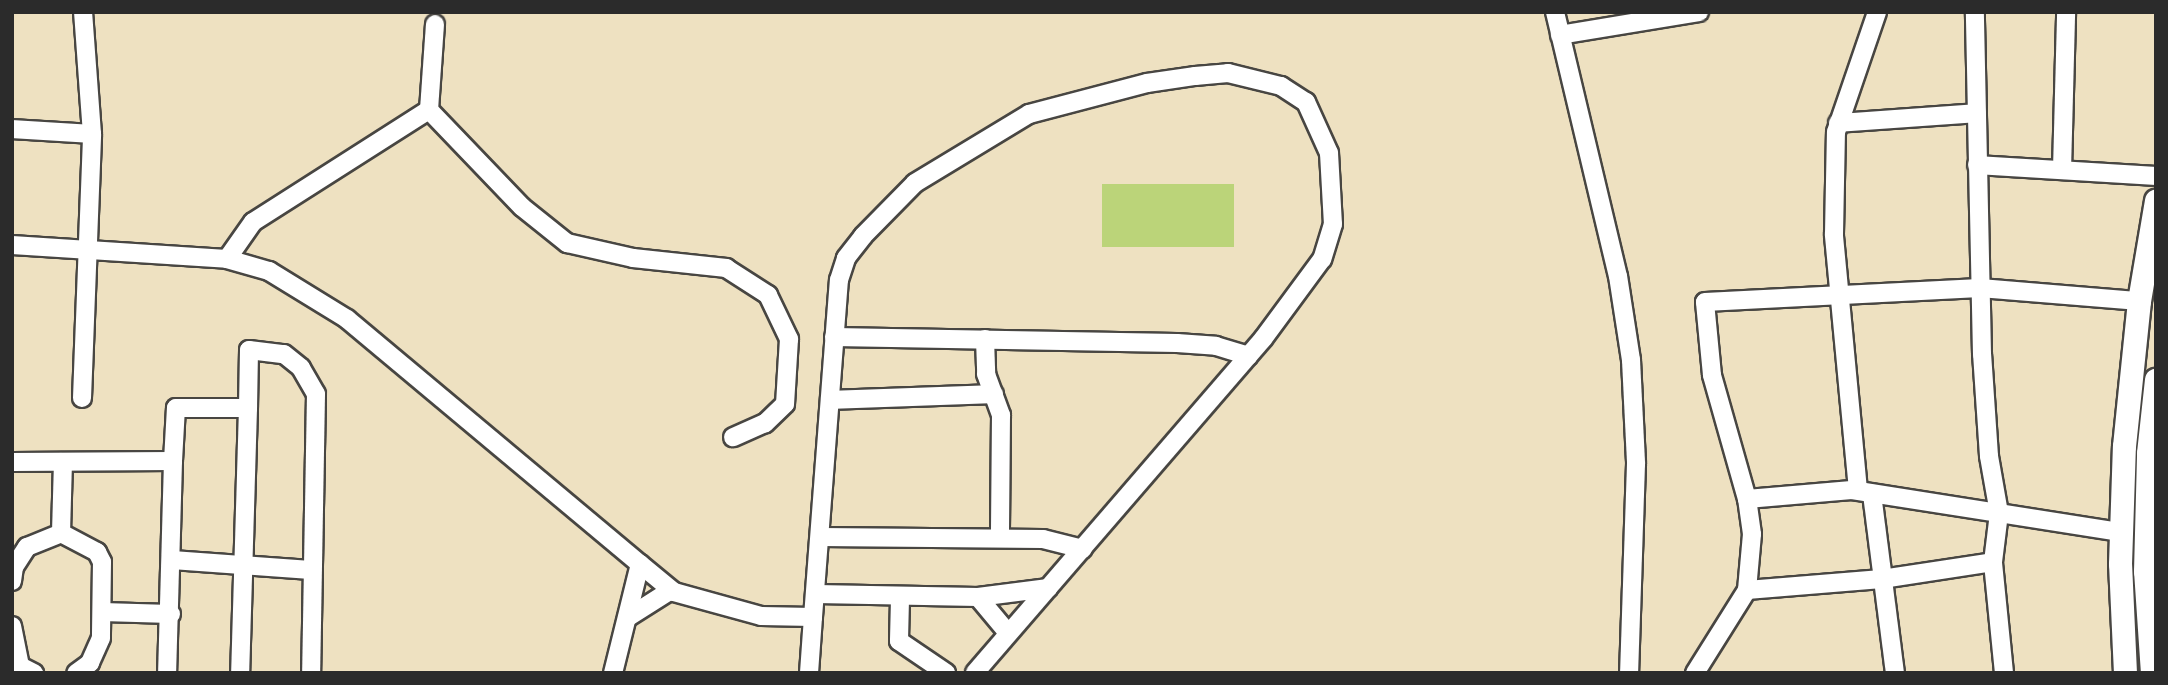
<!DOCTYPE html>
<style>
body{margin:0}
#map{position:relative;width:2168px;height:685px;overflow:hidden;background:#eee1c1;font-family:"Architects Daughter",sans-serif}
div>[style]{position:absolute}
.green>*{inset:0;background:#bbd479}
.roads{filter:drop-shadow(2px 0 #484642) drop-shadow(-2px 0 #484642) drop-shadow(0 2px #484642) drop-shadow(0 -2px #484642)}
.minor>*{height:18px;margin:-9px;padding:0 9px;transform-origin:9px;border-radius:9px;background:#fff}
.major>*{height:23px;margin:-11.5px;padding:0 11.5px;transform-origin:11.5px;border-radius:11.5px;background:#fff}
span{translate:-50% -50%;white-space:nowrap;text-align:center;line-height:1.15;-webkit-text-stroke:6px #fbf7ec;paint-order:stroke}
.frame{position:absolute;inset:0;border:14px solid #2b2b2b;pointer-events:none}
</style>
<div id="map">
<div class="green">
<i style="clip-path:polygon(1102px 184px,1234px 184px,1234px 247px,1102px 247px)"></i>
</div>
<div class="roads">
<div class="minor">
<i style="left:1555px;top:12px;width:271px;rotate:76.6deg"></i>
<i style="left:1618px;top:276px;width:85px;rotate:81.2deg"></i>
<i style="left:1631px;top:360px;width:104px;rotate:87.2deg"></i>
<i style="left:1636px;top:464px;width:209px;rotate:91.9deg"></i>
<i style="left:1560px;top:35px;width:141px;rotate:-9.4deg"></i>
<i style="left:429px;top:110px;width:134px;rotate:46.2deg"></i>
<i style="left:522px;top:207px;width:58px;rotate:38.7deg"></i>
<i style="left:567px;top:243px;width:68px;rotate:12.8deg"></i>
<i style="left:633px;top:258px;width:94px;rotate:6.1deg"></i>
<i style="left:726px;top:268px;width:50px;rotate:32.7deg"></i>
<i style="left:768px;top:295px;width:49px;rotate:64.5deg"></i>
<i style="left:789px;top:339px;width:65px;rotate:93.5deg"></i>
<i style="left:785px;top:404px;width:28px;rotate:136deg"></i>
<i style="left:765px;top:423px;width:35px;rotate:156deg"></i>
<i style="left:1838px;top:123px;width:139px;rotate:-4.1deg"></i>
<i style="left:12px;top:129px;width:80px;rotate:3.6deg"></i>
<i style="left:1977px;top:165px;width:179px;rotate:3.5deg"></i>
<i style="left:2062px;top:170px;width:158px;rotate:-88.5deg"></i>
<i style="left:12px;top:245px;width:215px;rotate:3.7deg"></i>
<i style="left:227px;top:259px;width:44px;rotate:15.9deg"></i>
<i style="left:269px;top:271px;width:92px;rotate:31.6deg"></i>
<i style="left:347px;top:319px;width:382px;rotate:39.9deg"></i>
<i style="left:640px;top:564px;width:112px;rotate:103.9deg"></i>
<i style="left:227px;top:259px;width:45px;rotate:-54.9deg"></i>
<i style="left:253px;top:222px;width:209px;rotate:-32.5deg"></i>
<i style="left:429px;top:110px;width:86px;rotate:-86deg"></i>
<i style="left:834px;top:337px;width:343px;rotate:1deg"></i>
<i style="left:1177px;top:343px;width:39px;rotate:4deg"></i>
<i style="left:1216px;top:346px;width:34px;rotate:17deg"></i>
<i style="left:985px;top:339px;width:35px;rotate:88deg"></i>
<i style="left:986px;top:374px;width:44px;rotate:69.9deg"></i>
<i style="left:1001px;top:415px;width:123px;rotate:90.5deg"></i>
<i style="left:82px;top:398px;width:264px;rotate:-87.8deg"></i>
<i style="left:92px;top:134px;width:122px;rotate:-94.2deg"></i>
<i style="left:830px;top:400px;width:164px;rotate:-2.1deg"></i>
<i style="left:248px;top:408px;width:58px;rotate:-89deg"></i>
<i style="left:249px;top:350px;width:35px;rotate:7deg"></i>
<i style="left:284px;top:354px;width:22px;rotate:39deg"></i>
<i style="left:301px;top:368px;width:30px;rotate:60deg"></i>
<i style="left:316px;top:394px;width:279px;rotate:91deg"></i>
<i style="left:173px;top:461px;width:53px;rotate:-86.8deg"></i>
<i style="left:176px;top:408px;width:72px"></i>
<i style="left:248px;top:408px;width:265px;rotate:91.7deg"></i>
<i style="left:12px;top:462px;width:161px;rotate:-0.4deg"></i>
<i style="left:173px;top:461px;width:212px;rotate:91.6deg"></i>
<i style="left:1858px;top:490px;width:257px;rotate:-95.4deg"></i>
<i style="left:1834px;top:234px;width:102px;rotate:-88.9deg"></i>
<i style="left:1836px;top:132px;width:127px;rotate:-71.1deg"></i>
<i style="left:1872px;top:494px;width:180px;rotate:82.7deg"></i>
<i style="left:1747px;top:499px;width:129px;rotate:-105.8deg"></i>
<i style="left:1712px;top:375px;width:73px;rotate:-95.5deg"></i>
<i style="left:1705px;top:302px;width:275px;rotate:-2.9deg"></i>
<i style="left:1980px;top:288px;width:160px;rotate:4.7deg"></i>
<i style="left:61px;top:533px;width:71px;rotate:-88.4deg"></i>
<i style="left:820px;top:537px;width:223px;rotate:0.5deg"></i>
<i style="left:1043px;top:539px;width:41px;rotate:14deg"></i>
<i style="left:172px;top:560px;width:139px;rotate:4.1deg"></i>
<i style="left:640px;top:564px;width:44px;rotate:39.5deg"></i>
<i style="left:674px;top:592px;width:90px;rotate:15.4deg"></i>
<i style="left:761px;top:616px;width:52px;rotate:1.1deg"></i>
<i style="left:813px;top:617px;width:338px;rotate:-85.6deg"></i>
<i style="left:839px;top:280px;width:23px;rotate:-72deg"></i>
<i style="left:846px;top:258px;width:28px;rotate:-52deg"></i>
<i style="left:863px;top:236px;width:74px;rotate:-45.5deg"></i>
<i style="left:915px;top:183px;width:133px;rotate:-31.2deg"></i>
<i style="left:1029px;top:114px;width:122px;rotate:-14.7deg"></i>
<i style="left:1147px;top:83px;width:49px;rotate:-8.3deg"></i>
<i style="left:1195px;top:76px;width:33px;rotate:-5deg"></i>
<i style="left:1228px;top:73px;width:55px;rotate:13.8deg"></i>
<i style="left:1281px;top:86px;width:30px;rotate:33deg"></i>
<i style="left:1306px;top:102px;width:56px;rotate:65.7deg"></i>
<i style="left:1329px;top:153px;width:71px;rotate:86.8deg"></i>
<i style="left:1333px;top:224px;width:37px;rotate:107deg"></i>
<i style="left:1322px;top:259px;width:99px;rotate:126.4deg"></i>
<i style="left:1263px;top:339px;width:441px;rotate:130.8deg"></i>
<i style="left:12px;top:581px;width:14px;rotate:-82deg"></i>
<i style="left:14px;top:567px;width:24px;rotate:-57deg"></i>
<i style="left:27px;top:547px;width:37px;rotate:-22deg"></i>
<i style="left:61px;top:533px;width:41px;rotate:27.8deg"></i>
<i style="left:97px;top:552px;width:11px;rotate:63deg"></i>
<i style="left:102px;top:562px;width:76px;rotate:90.8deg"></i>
<i style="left:101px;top:638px;width:27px;rotate:114deg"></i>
<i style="left:90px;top:663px;width:17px;rotate:144deg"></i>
<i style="left:1747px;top:590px;width:135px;rotate:-4.7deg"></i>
<i style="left:1882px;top:579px;width:112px;rotate:-8.7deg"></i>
<i style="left:816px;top:594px;width:162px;rotate:1.1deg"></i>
<i style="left:900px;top:599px;width:42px;rotate:91.4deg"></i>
<i style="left:899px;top:641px;width:57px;rotate:34.2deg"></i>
<i style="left:102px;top:612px;width:69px;rotate:1.7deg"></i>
<i style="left:627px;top:618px;width:52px;rotate:-32.5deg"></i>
<i style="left:12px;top:626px;width:41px;rotate:78.7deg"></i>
<i style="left:20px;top:666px;width:16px;rotate:27deg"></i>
<i style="left:1008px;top:633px;width:47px;rotate:-129.8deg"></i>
<i style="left:978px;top:597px;width:71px;rotate:-7.3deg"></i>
<i style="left:809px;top:673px;width:56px;rotate:-85.9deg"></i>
<i style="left:1695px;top:673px;width:98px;rotate:-57.9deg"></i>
<i style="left:1747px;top:590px;width:56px;rotate:-84.9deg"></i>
<i style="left:1752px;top:534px;width:35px;rotate:-98deg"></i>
<i style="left:1747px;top:499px;width:105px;rotate:-4.9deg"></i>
<i style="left:1852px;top:490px;width:149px;rotate:8.9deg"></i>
<i style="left:1999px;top:513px;width:58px;rotate:-100deg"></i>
<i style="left:1989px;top:456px;width:102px;rotate:-93.9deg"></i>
<i style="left:1982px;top:354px;width:342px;rotate:-91.2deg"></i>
<i style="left:2004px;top:673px;width:112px;rotate:-95.7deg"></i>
<i style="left:1993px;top:562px;width:49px;rotate:-83deg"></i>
<i style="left:1999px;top:513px;width:122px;rotate:8.9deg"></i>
</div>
<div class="major">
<i style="left:2125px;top:673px;width:109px;rotate:-92.6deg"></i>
<i style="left:2120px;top:564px;width:118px;rotate:-88.1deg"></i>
<i style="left:2124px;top:446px;width:146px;rotate:-84.1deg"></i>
<i style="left:2139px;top:301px;width:102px;rotate:-80.4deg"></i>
<i style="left:2152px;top:673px;width:102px;rotate:-93.9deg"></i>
<i style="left:2145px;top:571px;width:118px;rotate:-88.5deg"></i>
<i style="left:2148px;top:453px;width:74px;rotate:-83.8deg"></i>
</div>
</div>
<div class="frame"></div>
</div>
